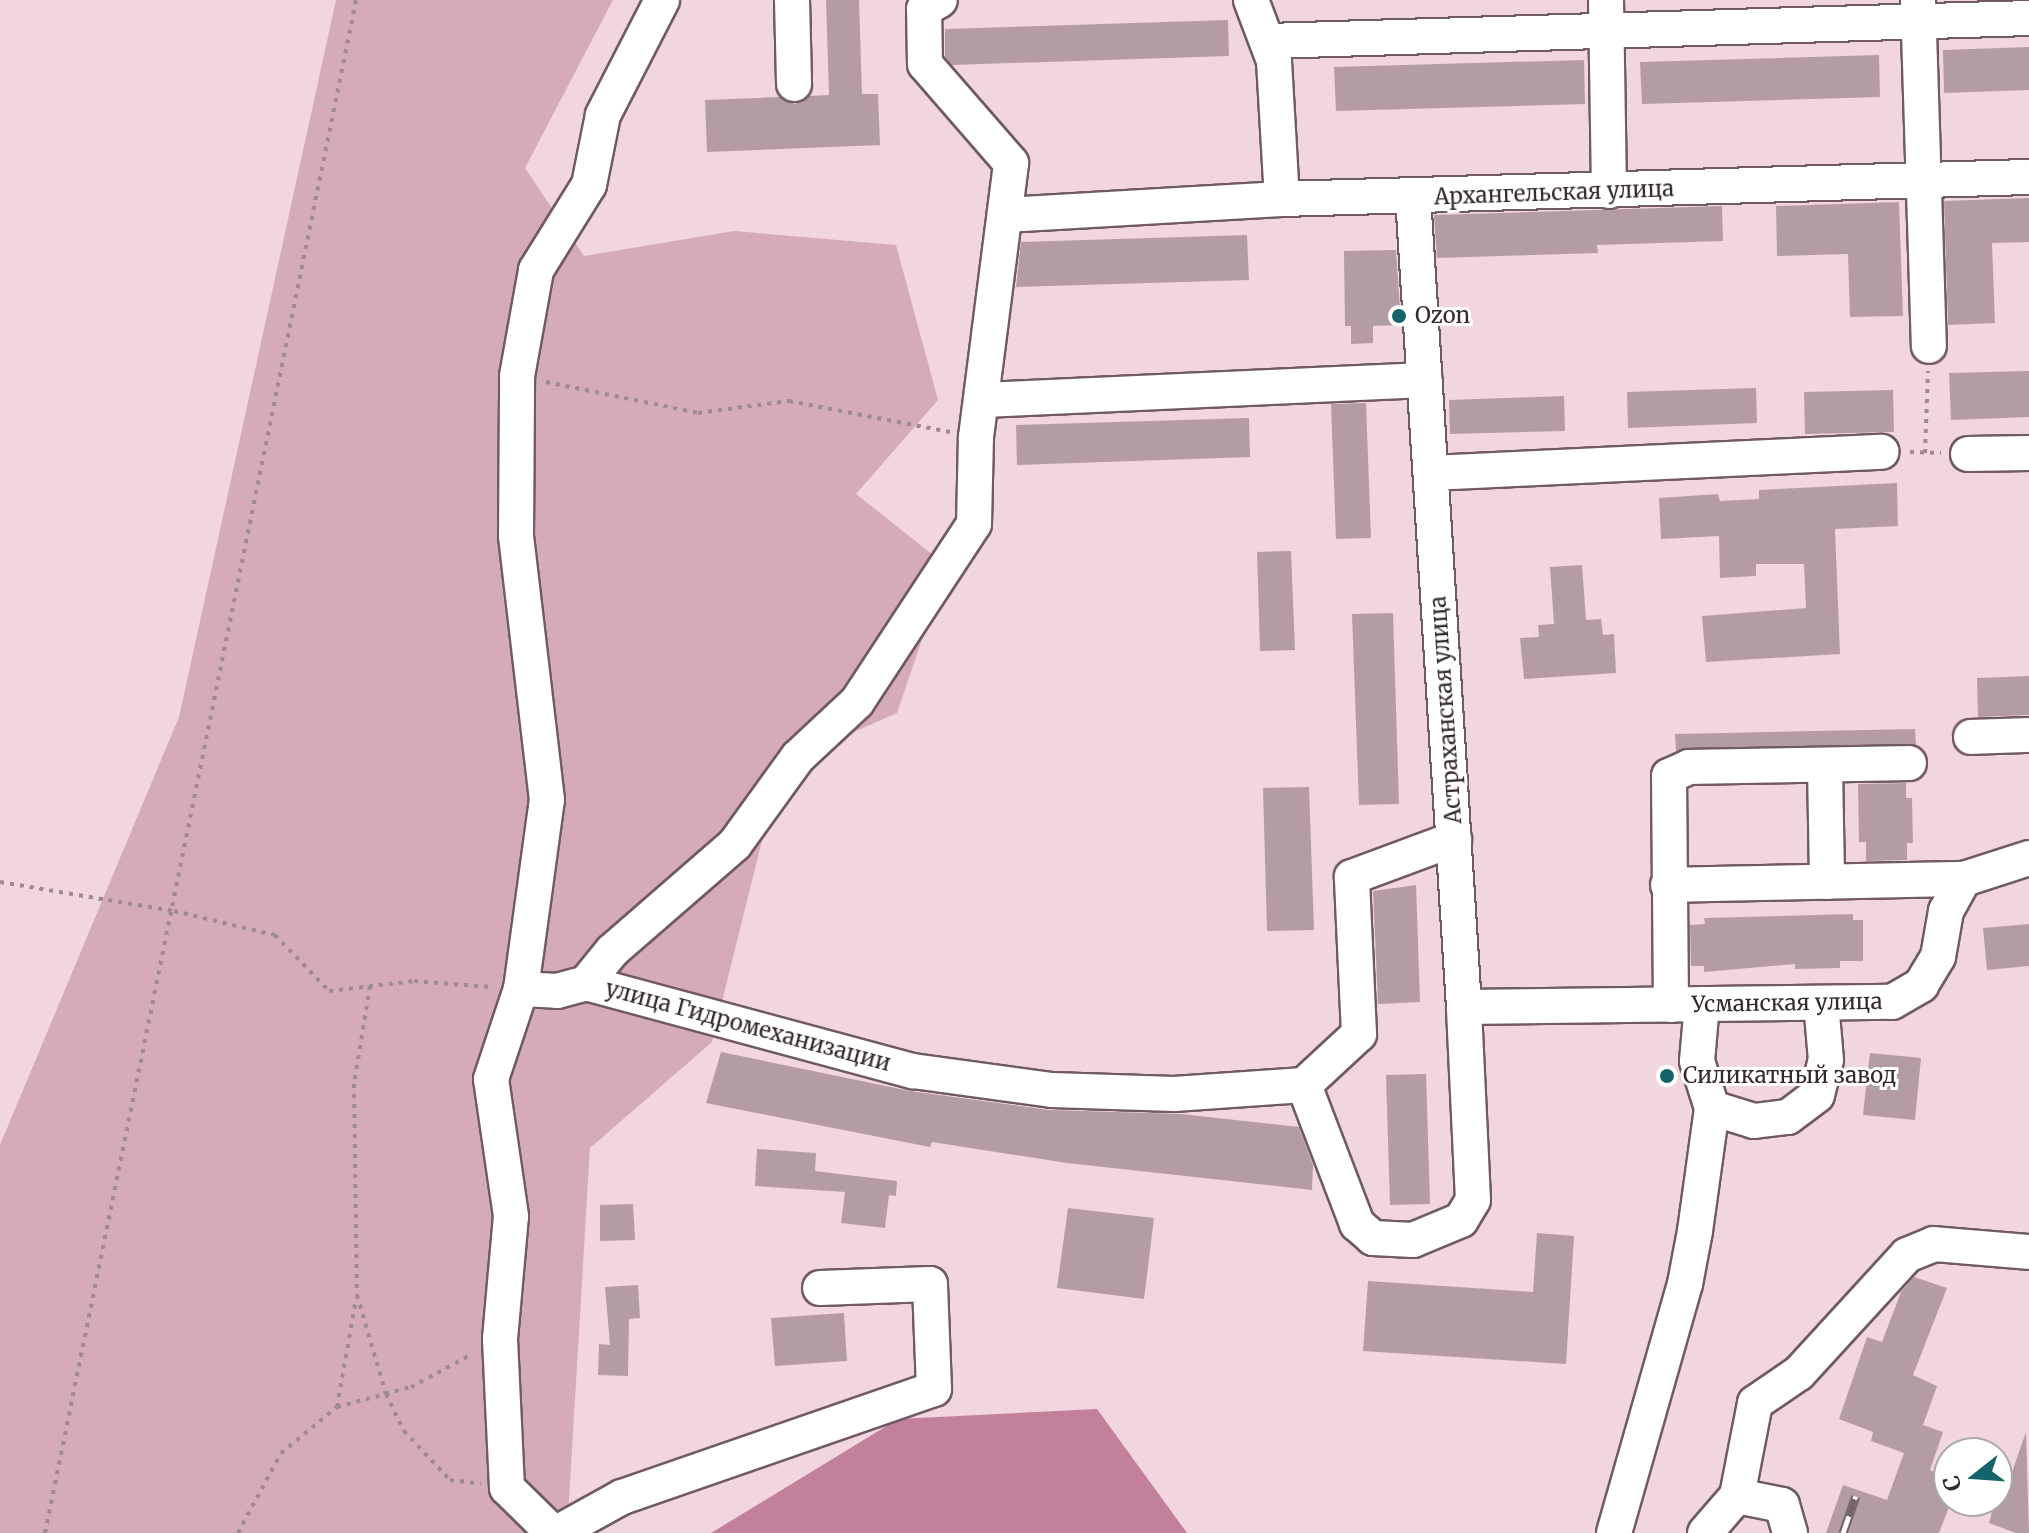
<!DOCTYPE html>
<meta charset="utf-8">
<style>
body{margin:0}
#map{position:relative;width:2029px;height:1533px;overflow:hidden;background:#f1d6e0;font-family:Merriweather,serif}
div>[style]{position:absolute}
.green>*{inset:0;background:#d5aabb}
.water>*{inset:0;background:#c2809b}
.building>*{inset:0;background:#b49ca5}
.path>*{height:4px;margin-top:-2px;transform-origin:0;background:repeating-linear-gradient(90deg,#9e8a91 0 4px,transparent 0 10px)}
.roads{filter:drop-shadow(2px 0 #705a63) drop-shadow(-2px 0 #705a63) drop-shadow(0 2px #705a63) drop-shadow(0 -2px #705a63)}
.minor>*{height:34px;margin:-17px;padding:0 17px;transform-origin:17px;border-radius:17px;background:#fff}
.rail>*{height:9px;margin-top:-4.5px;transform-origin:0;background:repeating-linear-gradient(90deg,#fff 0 18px,#74646a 0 36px);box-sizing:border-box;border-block:2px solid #74646a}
.dots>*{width:22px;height:22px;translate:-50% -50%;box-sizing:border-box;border:4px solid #fff;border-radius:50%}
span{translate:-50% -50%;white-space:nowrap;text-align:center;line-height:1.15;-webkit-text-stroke:6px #fff;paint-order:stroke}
.street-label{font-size:22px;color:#33292c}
.poi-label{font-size:22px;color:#33292c}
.left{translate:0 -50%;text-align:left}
.north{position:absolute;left:1933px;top:1437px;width:80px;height:80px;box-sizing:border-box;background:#fff;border:2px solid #ada9ab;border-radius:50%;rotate:253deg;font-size:22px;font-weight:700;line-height:32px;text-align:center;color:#33292c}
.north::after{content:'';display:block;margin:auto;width:28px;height:36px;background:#15646a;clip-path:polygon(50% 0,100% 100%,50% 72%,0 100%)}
</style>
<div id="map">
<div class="green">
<i style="clip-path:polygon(336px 0,613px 0,525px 168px,584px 256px,734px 231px,896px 245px,938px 400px,856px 494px,947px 566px,897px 713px,781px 764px,712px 1042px,590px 1148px,567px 1533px,0 1533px,0 1145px,179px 717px)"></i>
</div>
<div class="water">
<i style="clip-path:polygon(1097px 1409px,1187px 1533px,711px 1533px,898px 1419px)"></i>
</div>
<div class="building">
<i style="clip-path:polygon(826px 0,859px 0,862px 94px,878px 94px,880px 145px,707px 152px,705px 100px,780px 97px,795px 104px,809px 96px,829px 95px)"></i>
<i style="clip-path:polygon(1228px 20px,1229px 56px,952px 65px,945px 57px,945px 29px)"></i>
<i style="clip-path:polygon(2029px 47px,2029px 90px,1944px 93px,1943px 50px)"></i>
<i style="clip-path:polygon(1879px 55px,1880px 97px,1642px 104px,1640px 62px)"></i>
<i style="clip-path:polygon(1584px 60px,1585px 104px,1336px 111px,1334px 67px)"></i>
<i style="clip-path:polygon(2029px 198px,2029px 242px,1992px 243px,1995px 323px,1948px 325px,1944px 201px)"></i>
<i style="clip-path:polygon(1899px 202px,1903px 316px,1850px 317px,1848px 254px,1777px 256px,1776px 206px)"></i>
<i style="clip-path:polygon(1722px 206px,1723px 241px,1597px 245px,1598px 253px,1437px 258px,1434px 215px)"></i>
<i style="clip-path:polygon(1247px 235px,1249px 280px,1016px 287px,1021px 242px)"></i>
<i style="clip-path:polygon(1396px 250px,1401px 325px,1373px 326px,1373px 343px,1351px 344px,1351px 326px,1345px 326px,1344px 251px)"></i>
<i style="clip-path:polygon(2029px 371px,2029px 417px,1951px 420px,1949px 373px)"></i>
<i style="clip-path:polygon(1756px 388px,1757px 423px,1628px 428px,1627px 392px)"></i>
<i style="clip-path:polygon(1893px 390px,1894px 432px,1805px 434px,1804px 392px)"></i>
<i style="clip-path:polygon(1564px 396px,1565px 431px,1450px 434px,1449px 400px)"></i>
<i style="clip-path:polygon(1366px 403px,1371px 538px,1336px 539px,1331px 404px)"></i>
<i style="clip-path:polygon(1249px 418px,1250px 457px,1017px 465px,1016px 425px)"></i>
<i style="clip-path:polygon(1897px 483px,1898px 526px,1835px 529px,1840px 654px,1706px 662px,1702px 616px,1806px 608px,1804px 564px,1756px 564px,1756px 576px,1720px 578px,1719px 536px,1661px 539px,1659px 498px,1718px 494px,1720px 501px,1759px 499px,1759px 490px)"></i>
<i style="clip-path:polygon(1291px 551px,1295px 650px,1260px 651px,1257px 552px)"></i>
<i style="clip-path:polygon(1582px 565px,1586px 620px,1601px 619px,1603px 635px,1614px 634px,1616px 673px,1524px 679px,1520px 638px,1539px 637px,1538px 625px,1554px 624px,1550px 567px)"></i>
<i style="clip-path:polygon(1393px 613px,1399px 804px,1359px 805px,1352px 614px)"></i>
<i style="clip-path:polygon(2029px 676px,2029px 715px,1978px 717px,1977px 678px)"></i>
<i style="clip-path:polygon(1915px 729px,1916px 745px,1676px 751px,1675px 734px)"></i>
<i style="clip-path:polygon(1906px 783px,1906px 798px,1912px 798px,1913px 843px,1907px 843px,1907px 860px,1866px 861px,1866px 842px,1859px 842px,1858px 784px)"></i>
<i style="clip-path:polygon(1309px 787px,1314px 930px,1267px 931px,1263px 788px)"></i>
<i style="clip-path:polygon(1416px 885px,1420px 1002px,1378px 1004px,1373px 891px)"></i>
<i style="clip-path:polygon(1853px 914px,1853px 920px,1863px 920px,1863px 961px,1840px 961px,1840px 968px,1795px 969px,1795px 964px,1704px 972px,1704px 966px,1691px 966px,1690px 925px,1705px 924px,1704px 918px)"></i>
<i style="clip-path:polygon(2029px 924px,2029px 966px,1987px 970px,1983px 928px)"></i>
<i style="clip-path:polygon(721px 1052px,910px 1091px,1049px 1110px,1181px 1114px,1299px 1127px,1313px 1165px,1312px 1190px,1067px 1163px,932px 1142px,930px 1147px,706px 1103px)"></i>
<i style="clip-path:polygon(1870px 1053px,1921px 1058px,1915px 1120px,1863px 1115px)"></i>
<i style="clip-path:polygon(1426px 1074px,1430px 1204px,1390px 1205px,1386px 1075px)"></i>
<i style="clip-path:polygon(757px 1149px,816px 1153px,815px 1171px,897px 1181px,896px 1196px,889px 1195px,885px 1228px,841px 1223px,845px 1192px,755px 1186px)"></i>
<i style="clip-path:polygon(633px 1204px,635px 1240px,600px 1241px,600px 1205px)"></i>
<i style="clip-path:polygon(1068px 1208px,1154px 1218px,1144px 1299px,1057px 1288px)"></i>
<i style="clip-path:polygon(1537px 1233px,1574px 1236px,1566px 1364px,1363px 1351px,1368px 1281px,1533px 1292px)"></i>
<i style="clip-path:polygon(1914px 1277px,1947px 1288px,1913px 1375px,1937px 1386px,1923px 1425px,1943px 1432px,1930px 1470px,1949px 1479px,1949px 1507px,1939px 1533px,1826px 1533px,1843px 1485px,1887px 1500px,1904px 1453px,1871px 1441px,1873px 1432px,1839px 1419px,1867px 1337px,1882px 1342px,1901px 1292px)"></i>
<i style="clip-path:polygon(638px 1285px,640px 1318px,629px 1319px,628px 1376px,598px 1375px,599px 1344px,610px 1345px,605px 1287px)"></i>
<i style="clip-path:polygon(844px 1313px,847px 1361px,775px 1366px,771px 1318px)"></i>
<i style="clip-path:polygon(2026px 1432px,2029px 1533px,2016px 1533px,1989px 1523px,1999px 1486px,2006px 1489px)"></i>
</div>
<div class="path">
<i style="left:546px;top:382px;width:155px;rotate:11.5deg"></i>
<i style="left:698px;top:413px;width:92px;rotate:-7.5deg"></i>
<i style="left:789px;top:401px;width:164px;rotate:10.9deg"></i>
<i style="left:1910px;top:452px;width:31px;rotate:2deg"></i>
<i style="left:1925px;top:453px;width:82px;rotate:-87.9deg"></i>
<i style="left:0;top:882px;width:176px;rotate:9.5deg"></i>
<i style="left:174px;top:911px;width:104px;rotate:13.4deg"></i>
<i style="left:275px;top:935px;width:78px;rotate:46deg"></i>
<i style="left:329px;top:991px;width:86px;rotate:-6.7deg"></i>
<i style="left:414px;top:981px;width:77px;rotate:4.5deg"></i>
<i style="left:370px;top:986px;width:99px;rotate:99.3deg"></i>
<i style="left:354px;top:1084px;width:211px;rotate:89.2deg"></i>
<i style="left:357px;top:1295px;width:103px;rotate:73.7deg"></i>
<i style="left:386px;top:1394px;width:41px;rotate:64.1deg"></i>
<i style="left:404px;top:1431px;width:67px;rotate:46.8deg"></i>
<i style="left:450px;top:1480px;width:31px;rotate:7deg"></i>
<i style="left:337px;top:1407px;width:110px;rotate:-80deg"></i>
<i style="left:45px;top:1533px;width:1564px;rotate:-78.53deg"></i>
<i style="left:238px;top:1533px;width:91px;rotate:-61.7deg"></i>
<i style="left:281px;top:1453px;width:72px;rotate:-39.4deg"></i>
<i style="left:337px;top:1407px;width:77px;rotate:-15.1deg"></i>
<i style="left:411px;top:1387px;width:69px;rotate:-28.4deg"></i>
</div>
<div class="roads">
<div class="minor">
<i style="left:792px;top:0;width:84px;rotate:88.6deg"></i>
<i style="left:1251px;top:0;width:65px;rotate:69.3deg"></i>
<i style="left:1274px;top:61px;width:138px;rotate:86.7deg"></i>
<i style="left:1282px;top:199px;width:747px;rotate:-1.69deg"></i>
<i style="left:1606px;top:0;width:191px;rotate:89.1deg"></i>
<i style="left:1918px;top:0;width:346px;rotate:88.2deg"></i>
<i style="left:1268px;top:41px;width:761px;rotate:-1.73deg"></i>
<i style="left:1005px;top:215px;width:277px;rotate:-3.3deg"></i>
<i style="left:984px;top:400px;width:441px;rotate:-2.6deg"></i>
<i style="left:1968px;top:454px;width:61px;rotate:-0.9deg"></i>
<i style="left:1431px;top:473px;width:451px;rotate:-2.7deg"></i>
<i style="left:1971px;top:737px;width:58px;rotate:-2deg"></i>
<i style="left:1825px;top:765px;width:117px;rotate:89deg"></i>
<i style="left:1668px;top:885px;width:296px;rotate:-1.2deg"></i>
<i style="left:586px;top:983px;width:41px;rotate:-50.9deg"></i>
<i style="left:612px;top:951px;width:163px;rotate:-41deg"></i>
<i style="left:735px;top:844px;width:107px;rotate:-54.1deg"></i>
<i style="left:798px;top:757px;width:81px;rotate:-43deg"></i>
<i style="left:857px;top:702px;width:213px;rotate:-56.7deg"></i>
<i style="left:974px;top:524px;width:87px;rotate:-88.7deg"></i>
<i style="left:976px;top:437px;width:276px;rotate:-82.7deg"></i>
<i style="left:1011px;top:163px;width:131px;rotate:-131deg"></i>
<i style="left:925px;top:64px;width:55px;rotate:-91deg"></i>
<i style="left:924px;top:9px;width:18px;rotate:-29deg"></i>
<i style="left:521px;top:989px;width:36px;rotate:3deg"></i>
<i style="left:557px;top:991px;width:30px;rotate:-15deg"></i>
<i style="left:586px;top:983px;width:339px;rotate:15.1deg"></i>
<i style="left:913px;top:1071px;width:140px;rotate:7.8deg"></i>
<i style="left:1052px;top:1090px;width:122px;rotate:1.9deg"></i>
<i style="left:1174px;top:1094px;width:130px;rotate:-4deg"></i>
<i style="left:1671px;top:1005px;width:229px;rotate:-90.5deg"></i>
<i style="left:1669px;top:776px;width:22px;rotate:-24deg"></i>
<i style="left:1689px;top:767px;width:220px;rotate:-1deg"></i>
<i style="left:1464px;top:1007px;width:428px;rotate:-0.7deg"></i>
<i style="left:1892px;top:1002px;width:34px;rotate:-30deg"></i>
<i style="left:1921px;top:985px;width:33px;rotate:-59deg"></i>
<i style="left:1938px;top:957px;width:47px;rotate:-80.1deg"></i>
<i style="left:1946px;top:911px;width:37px;rotate:-61deg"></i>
<i style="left:1964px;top:879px;width:68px;rotate:-17.9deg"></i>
<i style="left:1304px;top:1085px;width:149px;rotate:69.1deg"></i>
<i style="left:1357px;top:1224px;width:21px;rotate:41deg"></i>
<i style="left:1373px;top:1238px;width:40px;rotate:2.9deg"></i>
<i style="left:1413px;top:1240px;width:52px;rotate:-22.6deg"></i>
<i style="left:1461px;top:1220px;width:23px;rotate:-59deg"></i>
<i style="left:1473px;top:1200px;width:193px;rotate:-92.7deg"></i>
<i style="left:1464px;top:1007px;width:812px;rotate:-93.6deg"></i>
<i style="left:1304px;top:1085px;width:75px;rotate:-42.8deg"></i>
<i style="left:1359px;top:1034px;width:157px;rotate:-92.6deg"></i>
<i style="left:1352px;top:877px;width:109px;rotate:-20.4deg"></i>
<i style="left:1712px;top:1108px;width:44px;rotate:17.2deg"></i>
<i style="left:1754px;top:1121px;width:34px;rotate:-7deg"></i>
<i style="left:1788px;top:1117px;width:36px;rotate:-37deg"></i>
<i style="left:1817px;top:1095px;width:36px;rotate:-76deg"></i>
<i style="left:1826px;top:1060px;width:57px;rotate:-95deg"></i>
<i style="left:1737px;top:1496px;width:46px;rotate:11.3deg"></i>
<i style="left:1782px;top:1505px;width:29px;rotate:74deg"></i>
<i style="left:553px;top:1533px;width:64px;rotate:-135.6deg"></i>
<i style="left:507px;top:1488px;width:149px;rotate:-92.7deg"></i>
<i style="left:500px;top:1339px;width:123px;rotate:-84.9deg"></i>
<i style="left:511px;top:1216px;width:138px;rotate:-98.3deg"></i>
<i style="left:491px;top:1079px;width:95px;rotate:-71.6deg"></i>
<i style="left:521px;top:989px;width:191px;rotate:-82.2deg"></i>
<i style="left:547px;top:800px;width:266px;rotate:-96.7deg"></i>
<i style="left:516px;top:536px;width:160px;rotate:-89.6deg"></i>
<i style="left:517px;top:376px;width:108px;rotate:-79.8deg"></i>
<i style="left:536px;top:270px;width:100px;rotate:-58.1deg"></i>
<i style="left:589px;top:185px;width:71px;rotate:-78.7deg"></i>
<i style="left:603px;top:115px;width:129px;rotate:-62.8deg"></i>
<i style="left:557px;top:1533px;width:74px;rotate:-29deg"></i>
<i style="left:622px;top:1497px;width:330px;rotate:-19.1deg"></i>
<i style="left:934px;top:1389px;width:105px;rotate:-92.2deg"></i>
<i style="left:930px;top:1284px;width:110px;rotate:177.9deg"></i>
<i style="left:1614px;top:1533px;width:259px;rotate:-74.1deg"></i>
<i style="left:1685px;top:1284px;width:54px;rotate:-79.3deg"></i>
<i style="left:1695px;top:1231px;width:124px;rotate:-82.1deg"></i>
<i style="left:1712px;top:1108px;width:49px;rotate:-107.7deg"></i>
<i style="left:1697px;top:1061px;width:57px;rotate:-85deg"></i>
<i style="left:1705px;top:1533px;width:49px;rotate:-49.1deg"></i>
<i style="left:1737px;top:1496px;width:95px;rotate:-79deg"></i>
<i style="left:1755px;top:1403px;width:53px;rotate:-34.3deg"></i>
<i style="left:1799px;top:1373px;width:160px;rotate:-47.5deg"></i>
<i style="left:1907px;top:1255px;width:29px;rotate:-22deg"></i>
<i style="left:1934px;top:1244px;width:95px;rotate:4.8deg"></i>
</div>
</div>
<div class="rail">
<i style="left:1843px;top:1533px;width:39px;rotate:-71deg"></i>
</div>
<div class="dots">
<i style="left:1399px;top:316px;background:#15646a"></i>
<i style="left:1667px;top:1076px;background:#15646a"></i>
</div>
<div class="street-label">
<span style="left:1554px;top:193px;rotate:-2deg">Архангельская улица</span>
<span style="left:1446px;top:710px;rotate:-94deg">Астраханская улица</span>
<span style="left:1787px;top:1003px;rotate:-1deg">Усманская улица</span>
<span style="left:748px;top:1026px;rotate:15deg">улица Гидромеханизации</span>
</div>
<div class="poi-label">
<span class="left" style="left:1415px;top:316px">Ozon</span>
<span class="left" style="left:1683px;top:1076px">Силикатный завод</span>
</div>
<div class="north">С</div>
</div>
